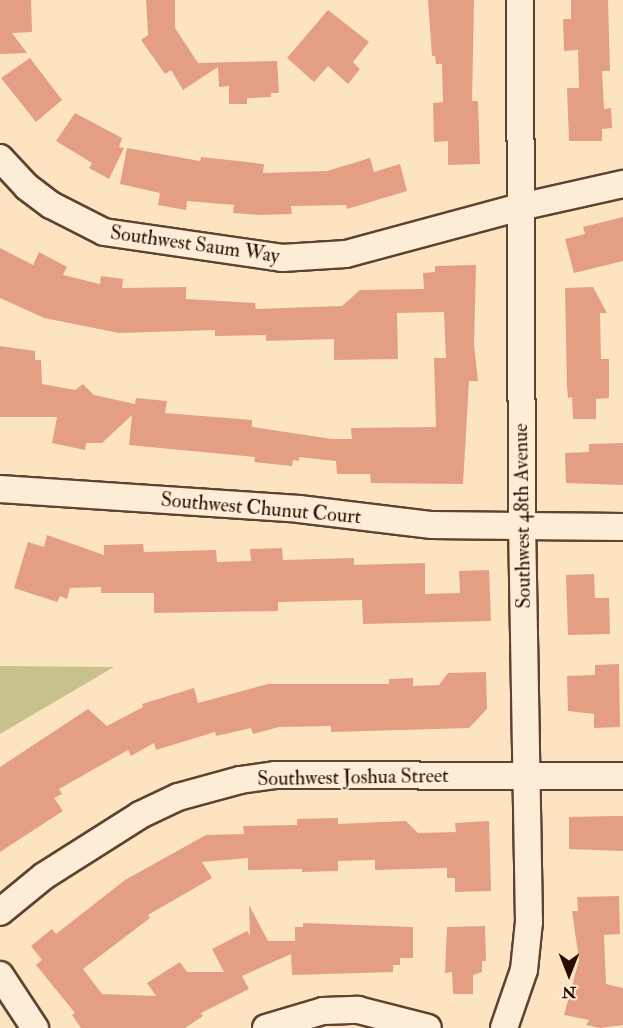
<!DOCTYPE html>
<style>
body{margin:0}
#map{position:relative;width:623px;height:1028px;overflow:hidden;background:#fde4c0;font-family:"IM FELL Double Pica",serif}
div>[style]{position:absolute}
.green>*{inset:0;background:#c7c28d}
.building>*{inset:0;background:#e39e84}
.roads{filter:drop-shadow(2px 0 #5e4232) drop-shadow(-2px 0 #5e4232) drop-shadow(0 2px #5e4232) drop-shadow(0 -2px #5e4232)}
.street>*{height:26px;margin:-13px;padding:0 13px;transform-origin:13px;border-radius:13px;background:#feedd6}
span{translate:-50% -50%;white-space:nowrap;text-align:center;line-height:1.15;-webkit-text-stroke:4.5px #feedd6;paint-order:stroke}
.street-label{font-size:20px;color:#290c02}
.north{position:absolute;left:539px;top:944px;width:60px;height:60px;-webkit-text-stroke:4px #feedd6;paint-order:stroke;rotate:180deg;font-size:16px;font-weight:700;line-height:24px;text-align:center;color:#290c02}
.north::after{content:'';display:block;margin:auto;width:21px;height:27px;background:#290c02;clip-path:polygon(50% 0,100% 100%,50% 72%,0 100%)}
</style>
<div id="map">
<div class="green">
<i style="clip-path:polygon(0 666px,114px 667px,0 734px)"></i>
</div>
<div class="building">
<i style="clip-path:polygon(0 0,31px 0,32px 32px,12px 33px,27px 53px,0 54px)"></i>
<i style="clip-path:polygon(146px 0,175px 0,175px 28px,198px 63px,277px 61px,279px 93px,271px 93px,271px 97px,247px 98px,247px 104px,229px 104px,229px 86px,219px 87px,218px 67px,183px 90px,171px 70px,165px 74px,141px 40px,148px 35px)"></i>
<i style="clip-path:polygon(428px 0,474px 0,472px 101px,478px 101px,480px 164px,448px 165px,448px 141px,434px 142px,433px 103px,443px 102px,442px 64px,436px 64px,435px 56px,432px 56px)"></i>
<i style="clip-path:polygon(571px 0,608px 0,610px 71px,602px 71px,604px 109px,611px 108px,612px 128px,602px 129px,602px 141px,569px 141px,567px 88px,579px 88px,578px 50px,564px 51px,563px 19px,571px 19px)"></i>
<i style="clip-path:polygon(328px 10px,369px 42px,353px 62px,360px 69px,348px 84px,328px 66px,314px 82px,287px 58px)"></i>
<i style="clip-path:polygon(30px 58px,62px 100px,36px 122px,1px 78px)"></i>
<i style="clip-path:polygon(75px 113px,122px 138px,119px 147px,124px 148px,109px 179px,89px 168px,92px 163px,56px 141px)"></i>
<i style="clip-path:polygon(127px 148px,200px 161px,201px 157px,264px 164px,263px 173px,327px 171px,370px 158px,374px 172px,400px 164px,407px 191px,347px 209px,346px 205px,291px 206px,292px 214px,260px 215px,233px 213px,234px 205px,187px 201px,186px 210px,158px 205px,160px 193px,120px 184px)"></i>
<i style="clip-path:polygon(623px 217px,623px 261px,574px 273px,565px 239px,585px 234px,583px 227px)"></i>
<i style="clip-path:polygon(0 248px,33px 265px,39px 252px,67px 267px,63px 275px,100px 284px,101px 276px,123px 279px,122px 288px,186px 287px,186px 299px,255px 303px,256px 309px,342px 306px,360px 290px,424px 289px,423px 273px,435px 272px,435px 266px,476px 265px,474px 345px,478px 381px,469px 381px,463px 484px,371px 483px,370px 474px,337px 474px,336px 461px,299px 457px,299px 461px,293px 460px,292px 466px,254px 462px,255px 457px,129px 445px,132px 415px,102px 443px,86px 443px,85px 450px,52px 443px,57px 417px,0 417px,0 346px,35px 351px,35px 360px,41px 360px,42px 384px,75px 390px,83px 384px,94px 395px,135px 404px,136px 398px,167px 401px,165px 413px,252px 420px,252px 427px,332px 439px,352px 439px,351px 428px,436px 427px,434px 358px,446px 358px,444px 312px,397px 313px,398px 359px,334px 360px,334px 339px,266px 341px,266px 335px,215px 336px,215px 330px,119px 333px,44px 318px,0 298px)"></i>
<i style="clip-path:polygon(593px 287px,607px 313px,600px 313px,601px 359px,609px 359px,609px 398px,596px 399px,596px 419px,573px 419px,572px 397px,568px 398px,567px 386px,565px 288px)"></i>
<i style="clip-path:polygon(623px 443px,623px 485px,566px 483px,565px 453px,589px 452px,589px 444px)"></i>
<i style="clip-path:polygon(47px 535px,104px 555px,104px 545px,143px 544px,144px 552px,216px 550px,217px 562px,251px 561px,250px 549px,282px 548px,283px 560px,354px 558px,354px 565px,425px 563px,425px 594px,460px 593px,459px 571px,489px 570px,491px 621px,363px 624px,362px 600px,278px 602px,278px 611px,154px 613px,154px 593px,101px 593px,101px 587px,70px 588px,67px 599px,60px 596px,57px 602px,14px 588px,28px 542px,44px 547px)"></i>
<i style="clip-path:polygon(594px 574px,595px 598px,609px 598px,610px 634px,568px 635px,566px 575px)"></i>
<i style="clip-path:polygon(619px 664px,620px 727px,594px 728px,594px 714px,568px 711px,567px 676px,595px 675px,595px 665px)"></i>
<i style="clip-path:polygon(486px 672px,487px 709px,469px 728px,331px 732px,331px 726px,279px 727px,253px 734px,251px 728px,216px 736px,215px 732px,156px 750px,154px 743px,131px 756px,128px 750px,59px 789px,62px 794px,54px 798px,63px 811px,0 852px,0 767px,88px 709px,107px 726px,143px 707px,142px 704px,194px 688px,198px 703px,268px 684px,389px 684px,389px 679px,413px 678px,413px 686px,439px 685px,448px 673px)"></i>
<i style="clip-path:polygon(612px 816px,623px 816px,623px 851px,569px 849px,569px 817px)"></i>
<i style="clip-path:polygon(338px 818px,338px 824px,406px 821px,418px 833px,456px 832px,455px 823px,489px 821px,491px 891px,455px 892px,455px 878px,447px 878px,447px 868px,375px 870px,375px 860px,338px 861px,338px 871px,302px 872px,302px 869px,248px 870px,248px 858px,202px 862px,212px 878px,148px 915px,150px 918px,83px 969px,102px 994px,156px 996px,147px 983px,180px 962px,187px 972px,224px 972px,212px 949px,247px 931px,250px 936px,249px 905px,268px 941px,295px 941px,295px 927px,303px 927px,303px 923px,413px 927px,413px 958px,400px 958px,400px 965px,393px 965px,393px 972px,292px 975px,291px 954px,242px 976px,249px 989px,201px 1013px,203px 1016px,185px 1028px,81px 1028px,72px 1015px,75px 1013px,36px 965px,42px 960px,31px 946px,52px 929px,56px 934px,125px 880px,206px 835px,244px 834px,243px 826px,297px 825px,297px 819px)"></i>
<i style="clip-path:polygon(619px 896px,620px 934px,604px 935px,606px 984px,623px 988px,623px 1025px,600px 1028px,586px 1025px,589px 1020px,564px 1015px,579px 960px,572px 911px,578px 911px,577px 897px)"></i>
<i style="clip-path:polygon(485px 926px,486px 961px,482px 961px,482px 972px,473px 975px,473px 994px,453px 994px,452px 972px,445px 973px,447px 927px)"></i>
</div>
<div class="roads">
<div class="street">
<i style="left:0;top:158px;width:40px;rotate:47deg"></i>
<i style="left:27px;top:187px;width:30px;rotate:37deg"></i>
<i style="left:51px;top:205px;width:59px;rotate:27deg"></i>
<i style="left:104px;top:232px;width:180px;rotate:8.3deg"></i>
<i style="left:282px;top:258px;width:64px;rotate:-3.6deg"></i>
<i style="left:346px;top:254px;width:180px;rotate:-15.1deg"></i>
<i style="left:520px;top:207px;width:106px;rotate:-12.6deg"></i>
<i style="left:0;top:489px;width:300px;rotate:3.8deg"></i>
<i style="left:299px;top:509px;width:134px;rotate:6.9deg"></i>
<i style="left:432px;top:525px;width:191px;rotate:0.6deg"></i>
<i style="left:0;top:912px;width:57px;rotate:-39.3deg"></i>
<i style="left:44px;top:876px;width:114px;rotate:-32.4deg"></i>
<i style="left:140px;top:815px;width:42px;rotate:-25.3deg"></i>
<i style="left:178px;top:797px;width:64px;rotate:-15.3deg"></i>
<i style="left:240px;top:780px;width:35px;rotate:-8deg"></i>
<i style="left:275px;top:775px;width:348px;rotate:0.2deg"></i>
<i style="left:0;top:975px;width:64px;rotate:56.6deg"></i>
<i style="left:266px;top:1028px;width:59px;rotate:-16.6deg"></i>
<i style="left:323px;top:1011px;width:35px;rotate:-2deg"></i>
<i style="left:358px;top:1010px;width:72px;rotate:14.4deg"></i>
<i style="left:504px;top:1028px;width:61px;rotate:-71deg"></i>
<i style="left:524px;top:970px;width:48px;rotate:-84.1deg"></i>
<i style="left:529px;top:922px;width:394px;rotate:-91deg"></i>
<i style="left:522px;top:528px;width:528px;rotate:-90.22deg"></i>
</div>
</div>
<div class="street-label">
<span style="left:195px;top:244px;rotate:8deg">Southwest Saum Way</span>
<span style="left:261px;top:508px;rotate:5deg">Southwest Chunut Court</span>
<span style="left:522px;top:516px;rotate:-91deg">Southwest 48th Avenue</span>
<span style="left:353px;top:777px;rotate:-1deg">Southwest Joshua Street</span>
</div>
<div class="north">N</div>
</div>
